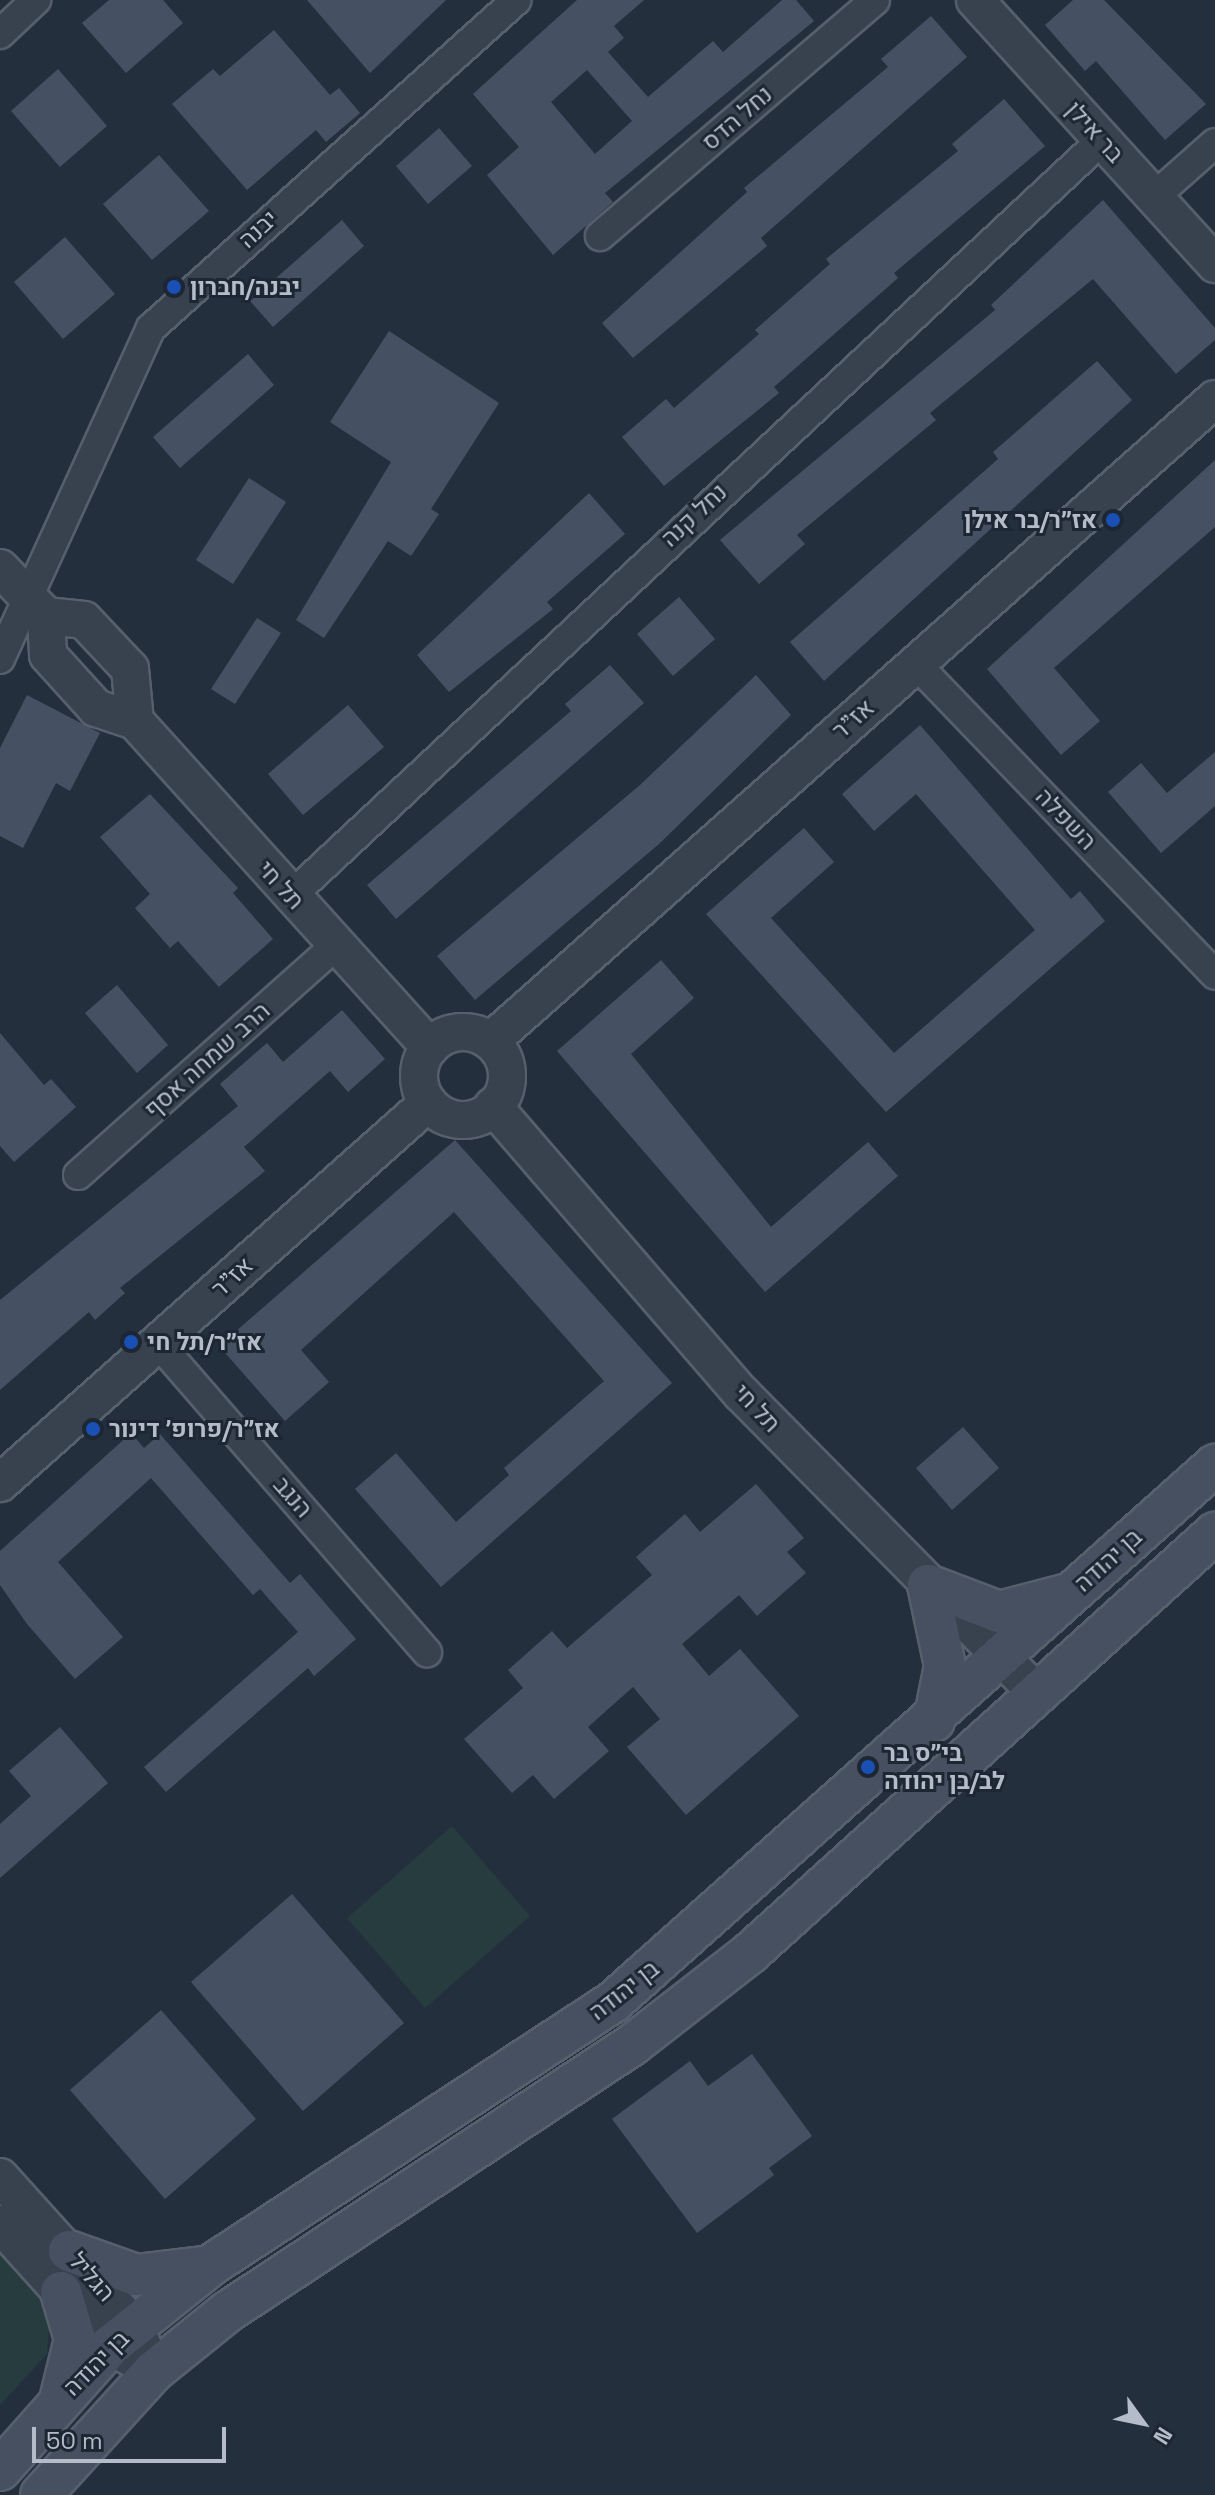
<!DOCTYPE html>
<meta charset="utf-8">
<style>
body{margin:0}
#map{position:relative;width:1215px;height:2495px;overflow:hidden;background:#242f3e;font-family:"Space Grotesk",Heebo,sans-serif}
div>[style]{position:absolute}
.green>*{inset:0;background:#263c3f}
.building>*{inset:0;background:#455162}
.roads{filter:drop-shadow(2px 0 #565f6c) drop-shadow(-2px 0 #565f6c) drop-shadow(0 2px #565f6c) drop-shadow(0 -2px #565f6c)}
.minor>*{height:28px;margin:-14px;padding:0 14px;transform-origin:14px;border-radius:14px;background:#38414e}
.tertiary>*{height:36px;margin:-18px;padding:0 18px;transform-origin:18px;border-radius:18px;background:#38414e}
.tertiary>.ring{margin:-18px;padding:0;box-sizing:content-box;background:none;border:36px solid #38414e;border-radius:50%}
.secondary>*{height:40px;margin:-20px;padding:0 20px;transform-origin:20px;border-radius:20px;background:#465061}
.dots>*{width:22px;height:22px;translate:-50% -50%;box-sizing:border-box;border:4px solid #1d2633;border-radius:50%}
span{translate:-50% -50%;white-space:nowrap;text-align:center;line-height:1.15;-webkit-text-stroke:6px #1d2633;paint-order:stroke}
.street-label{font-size:24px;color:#b4bcc9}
.poi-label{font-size:24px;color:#b4bcc9;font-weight:700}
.left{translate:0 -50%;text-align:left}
.right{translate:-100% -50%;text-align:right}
.north{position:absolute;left:1103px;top:2383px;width:80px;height:80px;-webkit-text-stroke:6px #1d2633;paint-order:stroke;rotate:123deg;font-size:22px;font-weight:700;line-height:32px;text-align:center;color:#b4bcc9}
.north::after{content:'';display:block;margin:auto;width:28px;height:36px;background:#b4bcc9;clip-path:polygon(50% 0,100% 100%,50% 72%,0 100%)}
.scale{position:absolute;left:32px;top:2427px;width:194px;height:36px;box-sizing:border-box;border:4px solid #b4bcc9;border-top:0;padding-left:10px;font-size:24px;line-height:28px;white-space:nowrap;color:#b4bcc9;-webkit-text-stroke:6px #1d2633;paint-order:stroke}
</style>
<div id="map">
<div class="green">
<i style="clip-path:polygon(452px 1826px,530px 1916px,425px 2008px,347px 1918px)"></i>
<i style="clip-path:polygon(0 2237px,52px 2297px,47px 2354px,0 2405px)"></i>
</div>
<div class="building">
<i style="clip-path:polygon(109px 0,163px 0,183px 23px,126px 73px,82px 23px)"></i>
<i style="clip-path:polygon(307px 0,446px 0,370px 73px)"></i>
<i style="clip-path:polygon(evenodd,577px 0,644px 0,614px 26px,624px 38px,608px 52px,648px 97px,713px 41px,723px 52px,782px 0,796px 0,814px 21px,605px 193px,613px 202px,553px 255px,487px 175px,519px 147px,473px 94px,577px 0,587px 70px,632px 121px,595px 154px,551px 102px,587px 70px)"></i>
<i style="clip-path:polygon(1073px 0,1104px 0,1206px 104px,1165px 140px,1096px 61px,1085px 71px,1045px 25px)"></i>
<i style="clip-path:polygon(931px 16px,967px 57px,761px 238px,767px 246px,633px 358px,602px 323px,747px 192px,744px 188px,888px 67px,881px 59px)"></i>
<i style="clip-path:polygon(274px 30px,330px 95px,339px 88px,360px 113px,326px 142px,316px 130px,247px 190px,172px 104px,213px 69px,220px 76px)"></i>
<i style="clip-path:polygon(58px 69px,107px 126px,60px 167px,11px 111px)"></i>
<i style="clip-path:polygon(1004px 99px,1045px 146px,894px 273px,898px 278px,774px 387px,779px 393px,664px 486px,622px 437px,666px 399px,674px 408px,759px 334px,755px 330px,830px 264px,826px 259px,958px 151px,952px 144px)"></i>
<i style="clip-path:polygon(439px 128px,472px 166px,428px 204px,396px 166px)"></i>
<i style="clip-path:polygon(159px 155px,209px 211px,152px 260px,103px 204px)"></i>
<i style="clip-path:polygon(1103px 200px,1215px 328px,1215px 340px,1176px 374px,1093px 279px,930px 413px,936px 420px,797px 535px,805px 544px,759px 584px,720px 540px,995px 310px,991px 305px)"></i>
<i style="clip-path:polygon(342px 220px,364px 246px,273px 327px,250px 301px)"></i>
<i style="clip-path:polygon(65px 237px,115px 294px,63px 339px,14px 282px)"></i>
<i style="clip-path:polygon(389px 331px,499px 403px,431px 509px,439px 514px,411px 556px,388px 541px,324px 638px,296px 620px,391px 462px,330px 422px)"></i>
<i style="clip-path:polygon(248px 354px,274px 385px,180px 468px,153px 437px)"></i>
<i style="clip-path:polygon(1097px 361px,1132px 400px,824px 681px,790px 642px,998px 459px,993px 452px)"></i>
<i style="clip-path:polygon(1215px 460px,1215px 527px,1054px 668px,1100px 721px,1061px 755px,987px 669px)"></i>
<i style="clip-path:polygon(249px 478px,286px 502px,233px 584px,196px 560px)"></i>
<i style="clip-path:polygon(589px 493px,625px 534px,547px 602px,553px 609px,449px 692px,417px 655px)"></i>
<i style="clip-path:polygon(679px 597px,715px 639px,673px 676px,637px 634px)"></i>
<i style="clip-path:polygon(257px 618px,281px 633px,235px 704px,211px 689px)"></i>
<i style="clip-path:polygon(610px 665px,644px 703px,396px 919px,367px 885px,571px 711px,565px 704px)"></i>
<i style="clip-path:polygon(756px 675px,791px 715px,659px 844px,475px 1000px,437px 956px,640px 785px)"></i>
<i style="clip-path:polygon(27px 695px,100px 733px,70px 791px,56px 783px,23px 848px,0 836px,0 748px)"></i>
<i style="clip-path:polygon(348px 705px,384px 747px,303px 815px,268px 774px)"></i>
<i style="clip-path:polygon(920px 725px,1071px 899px,1080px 891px,1105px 921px,886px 1112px,706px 914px,804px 828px,834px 862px,771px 918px,894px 1053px,1035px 930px,916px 794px,874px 831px,842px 794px)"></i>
<i style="clip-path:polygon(1215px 752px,1215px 806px,1161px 853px,1108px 792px,1141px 763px,1167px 793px)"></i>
<i style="clip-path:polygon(150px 794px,238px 888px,233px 893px,273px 939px,219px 987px,178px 941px,170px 948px,135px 908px,150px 894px,100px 837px)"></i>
<i style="clip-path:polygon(661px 960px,694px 998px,631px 1054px,771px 1227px,868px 1142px,898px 1176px,765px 1292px,557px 1051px)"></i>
<i style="clip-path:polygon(117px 985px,168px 1045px,137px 1073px,85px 1013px)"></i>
<i style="clip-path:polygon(342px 1010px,385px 1059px,348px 1092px,330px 1071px,244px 1147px,265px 1171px,120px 1288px,125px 1293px,95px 1320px,89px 1312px,0 1390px,0 1300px,238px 1106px,220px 1084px,267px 1043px,283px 1062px)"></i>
<i style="clip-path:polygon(0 1033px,44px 1085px,51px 1079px,76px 1107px,14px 1162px,0 1146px)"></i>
<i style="clip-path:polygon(455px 1140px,672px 1383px,441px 1587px,355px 1489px,396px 1453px,456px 1522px,509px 1475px,504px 1468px,604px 1381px,454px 1212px,301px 1350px,329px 1382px,285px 1421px,219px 1346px)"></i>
<i style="clip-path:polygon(963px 1427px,999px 1468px,952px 1510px,916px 1468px)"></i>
<i style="clip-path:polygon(131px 1433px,144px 1448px,160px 1434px,290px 1583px,300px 1574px,356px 1639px,314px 1676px,308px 1668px,166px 1792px,144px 1767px,298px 1632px,260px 1589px,253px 1595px,151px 1478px,58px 1562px,123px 1637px,75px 1679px,27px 1624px,0 1585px,0 1551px)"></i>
<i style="clip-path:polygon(756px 1484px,804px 1538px,787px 1552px,806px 1573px,757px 1616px,739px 1595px,682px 1644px,709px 1676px,740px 1649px,799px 1716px,686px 1815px,627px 1747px,660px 1719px,633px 1687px,588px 1727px,609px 1751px,554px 1799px,533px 1775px,512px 1793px,464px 1739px,523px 1688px,508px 1670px,552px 1631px,567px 1648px,652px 1575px,636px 1557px,685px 1514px,700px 1532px)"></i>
<i style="clip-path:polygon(60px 1727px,108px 1783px,0 1878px,0 1824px,31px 1796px,9px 1771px)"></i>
<i style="clip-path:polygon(292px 1894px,404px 2023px,303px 2111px,191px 1982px)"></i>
<i style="clip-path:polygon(161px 2010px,256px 2119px,165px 2199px,70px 2090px)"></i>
<i style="clip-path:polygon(752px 2054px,812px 2136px,769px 2168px,774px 2175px,697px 2233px,612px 2119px,690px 2061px,708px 2086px)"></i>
</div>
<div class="roads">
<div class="minor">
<i style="left:0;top:34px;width:50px;rotate:-43.4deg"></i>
<i style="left:1154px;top:197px;width:81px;rotate:-41.5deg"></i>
<i style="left:600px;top:236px;width:362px;rotate:-40.6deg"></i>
<i style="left:0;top:659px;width:364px;rotate:-65.5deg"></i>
<i style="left:151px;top:328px;width:491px;rotate:-41.9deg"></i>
<i style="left:916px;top:664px;width:431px;rotate:46.1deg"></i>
<i style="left:291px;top:896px;width:1109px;rotate:-42.99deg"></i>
<i style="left:78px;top:1175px;width:346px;rotate:-41.7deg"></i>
<i style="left:158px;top:1343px;width:410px;rotate:49deg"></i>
</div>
<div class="tertiary">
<i style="left:975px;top:0;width:357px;rotate:47.7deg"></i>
<i style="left:0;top:568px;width:66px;rotate:46.2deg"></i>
<i style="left:46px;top:616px;width:39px;rotate:87deg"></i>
<i style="left:48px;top:655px;width:72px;rotate:47.8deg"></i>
<i style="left:96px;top:708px;width:41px;rotate:18.4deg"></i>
<i style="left:135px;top:721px;width:440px;rotate:47.9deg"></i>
<i style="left:46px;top:616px;width:38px;rotate:6deg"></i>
<i style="left:84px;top:620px;width:67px;rotate:46.8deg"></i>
<i style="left:130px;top:669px;width:52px;rotate:84.5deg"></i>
<i class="ring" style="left:419px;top:1032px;width:52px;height:52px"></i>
<i style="left:492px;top:1040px;width:966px;rotate:-41.56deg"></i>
<i style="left:493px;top:1106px;width:379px;rotate:49.2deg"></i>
<i style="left:741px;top:1393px;width:423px;rotate:45.4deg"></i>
<i style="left:0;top:1483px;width:572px;rotate:-41.6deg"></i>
<i style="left:0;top:2177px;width:200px;rotate:48deg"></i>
<i style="left:134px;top:2326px;width:49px;rotate:66deg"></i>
<i style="left:0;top:2224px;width:164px;rotate:48deg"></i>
<i style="left:110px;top:2346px;width:29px;rotate:29deg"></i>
</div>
<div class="secondary">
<i style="left:928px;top:1585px;width:76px;rotate:20.8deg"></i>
<i style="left:999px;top:1612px;width:67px;rotate:-14.7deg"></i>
<i style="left:928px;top:1585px;width:83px;rotate:78.1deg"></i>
<i style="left:945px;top:1666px;width:56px;rotate:101.3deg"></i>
<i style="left:69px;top:2251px;width:71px;rotate:19.7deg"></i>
<i style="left:136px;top:2275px;width:67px;rotate:-6.8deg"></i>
<i style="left:61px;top:2292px;width:49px;rotate:73.4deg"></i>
<i style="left:75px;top:2339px;width:59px;rotate:103.8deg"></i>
<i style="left:0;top:2470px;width:166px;rotate:-48.4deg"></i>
<i style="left:110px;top:2346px;width:129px;rotate:-38.7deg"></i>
<i style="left:211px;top:2265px;width:480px;rotate:-33.2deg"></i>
<i style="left:613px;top:2002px;width:807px;rotate:-41.73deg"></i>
<i style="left:41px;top:2495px;width:168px;rotate:-47.7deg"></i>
<i style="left:154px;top:2371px;width:94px;rotate:-38.9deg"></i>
<i style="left:227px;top:2312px;width:485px;rotate:-33.4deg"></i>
<i style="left:632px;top:2045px;width:150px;rotate:-37.9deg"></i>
<i style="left:750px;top:1953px;width:627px;rotate:-42.09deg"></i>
</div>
</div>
<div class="dots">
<i style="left:174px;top:287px;background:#1a4fb4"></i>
<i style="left:1113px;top:520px;background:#1a4fb4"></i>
<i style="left:131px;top:1342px;background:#1a4fb4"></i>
<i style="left:93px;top:1429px;background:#1a4fb4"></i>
<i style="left:868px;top:1767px;background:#1a4fb4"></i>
</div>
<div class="street-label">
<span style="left:737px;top:118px;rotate:-41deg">נחל הדס</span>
<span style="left:1095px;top:132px;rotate:48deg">בר אילן</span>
<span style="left:258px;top:229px;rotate:-43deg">יבנה</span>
<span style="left:694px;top:515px;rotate:-43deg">נחל קנה</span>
<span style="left:853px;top:719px;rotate:-41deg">אז"ר</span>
<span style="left:1066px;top:819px;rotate:46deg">השפלה</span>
<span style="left:281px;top:885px;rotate:48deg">תל חי</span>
<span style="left:207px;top:1060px;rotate:-42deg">הרב שמחה אסף</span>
<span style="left:232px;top:1277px;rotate:-42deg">אז"ר</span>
<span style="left:757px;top:1408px;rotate:47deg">תל חי</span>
<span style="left:293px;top:1497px;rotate:49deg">הנגב</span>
<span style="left:1108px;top:1560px;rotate:-42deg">בן יהודה</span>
<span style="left:624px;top:1990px;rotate:-38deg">בן יהודה</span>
<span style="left:92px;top:2277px;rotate:49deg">הגליל</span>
<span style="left:96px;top:2363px;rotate:-45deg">בן יהודה</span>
</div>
<div class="poi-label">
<span class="left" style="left:190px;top:287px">יבנה/חברון</span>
<span class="right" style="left:1097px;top:520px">אז״ר/בר אילן</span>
<span class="left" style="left:147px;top:1342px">אז״ר/תל חי</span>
<span class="left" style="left:109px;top:1429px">אז״ר/פרופ׳ דינור</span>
<span class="left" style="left:884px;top:1767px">בי״ס בר<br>לב/בן יהודה</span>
</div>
<div class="north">N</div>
<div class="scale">50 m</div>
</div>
